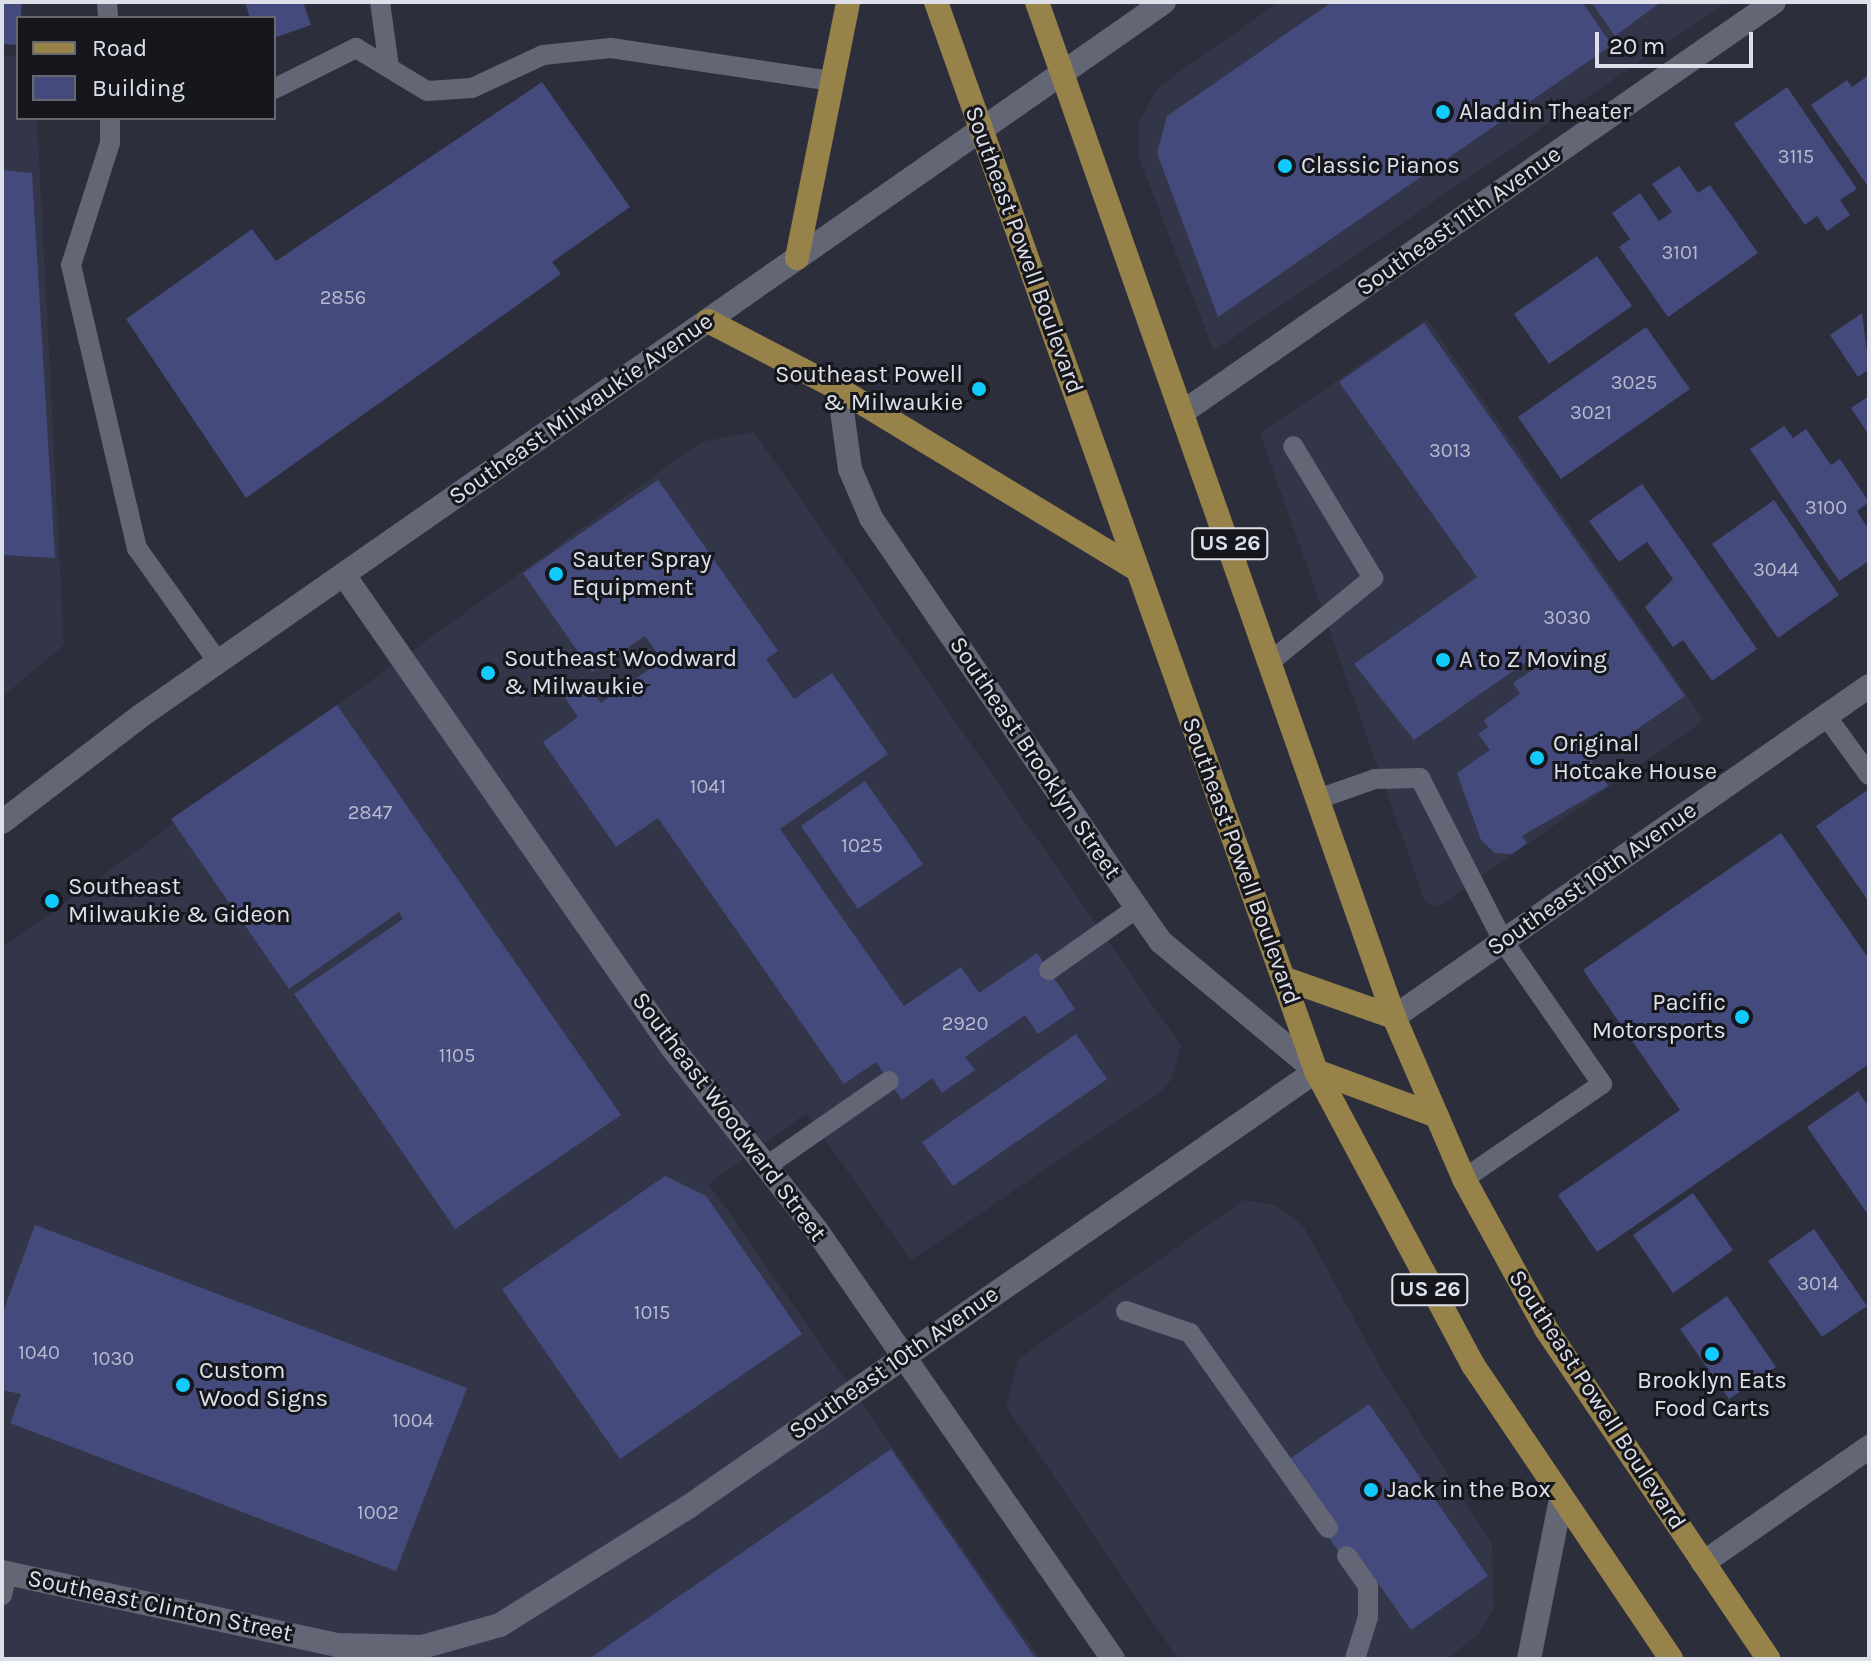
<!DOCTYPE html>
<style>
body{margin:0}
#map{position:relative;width:1871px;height:1661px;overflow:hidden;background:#2c2e3b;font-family:Karla,sans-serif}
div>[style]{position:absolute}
.built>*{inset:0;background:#333649}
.building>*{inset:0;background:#444a7c}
.lane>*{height:20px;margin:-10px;padding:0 10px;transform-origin:10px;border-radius:10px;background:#636675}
.street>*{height:24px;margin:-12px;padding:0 12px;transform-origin:12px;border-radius:12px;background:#636675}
.secondary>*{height:24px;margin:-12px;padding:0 12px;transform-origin:12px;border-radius:12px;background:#636675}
.primary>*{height:24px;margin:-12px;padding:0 12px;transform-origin:12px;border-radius:12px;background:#97824a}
.dots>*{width:22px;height:22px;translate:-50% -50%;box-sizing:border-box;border:4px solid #16171d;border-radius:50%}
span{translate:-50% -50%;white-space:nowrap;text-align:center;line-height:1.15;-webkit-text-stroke:6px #16171d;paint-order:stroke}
.number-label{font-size:20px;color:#b8bace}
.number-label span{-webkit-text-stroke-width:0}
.shield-label span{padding:2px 6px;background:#16171d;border:2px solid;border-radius:6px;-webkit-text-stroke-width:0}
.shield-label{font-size:22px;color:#dee0e9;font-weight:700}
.poi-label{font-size:24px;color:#dee0e9}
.left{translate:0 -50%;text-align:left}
.right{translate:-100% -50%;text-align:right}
.street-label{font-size:24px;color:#dee0e9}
.frame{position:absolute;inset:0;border:4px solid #dee0e9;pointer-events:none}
.legend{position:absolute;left:16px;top:16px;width:260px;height:104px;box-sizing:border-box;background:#16171d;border:2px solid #66676f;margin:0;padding:10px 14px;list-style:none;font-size:24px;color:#dee0e9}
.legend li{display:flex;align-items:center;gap:16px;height:40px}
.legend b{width:40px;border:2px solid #66676f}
.scale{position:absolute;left:1595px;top:32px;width:158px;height:36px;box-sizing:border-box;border:4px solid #dee0e9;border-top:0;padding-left:10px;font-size:24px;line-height:28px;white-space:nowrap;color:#dee0e9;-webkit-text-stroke:6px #16171d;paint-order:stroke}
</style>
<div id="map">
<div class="built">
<i style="clip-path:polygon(1279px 2px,1727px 2px,1214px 351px,1139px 158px,1139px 122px,1158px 87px)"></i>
<i style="clip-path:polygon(2px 55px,18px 57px,18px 118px,37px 118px,64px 645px,2px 697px)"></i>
<i style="clip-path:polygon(1427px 319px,1704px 720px,1438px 907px,1425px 901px,1260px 433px)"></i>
<i style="clip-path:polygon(754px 432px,1181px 1046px,1171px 1080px,1158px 1094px,911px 1260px,806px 1113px,709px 1184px,1040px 1659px,2px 1659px,2px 948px,701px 442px)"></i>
<i style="clip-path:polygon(1244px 1200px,1276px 1205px,1304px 1227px,1383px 1372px,1492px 1544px,1494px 1608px,1478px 1635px,1446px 1659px,1178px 1659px,1006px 1406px,1018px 1359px)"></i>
</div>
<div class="building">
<i style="clip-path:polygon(2px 2px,22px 2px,18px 45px,2px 44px)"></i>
<i style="clip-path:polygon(245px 2px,303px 2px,311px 25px,274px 38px,274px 18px,250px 18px)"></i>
<i style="clip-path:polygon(1332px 2px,1582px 2px,1612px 45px,1218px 317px,1157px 153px,1167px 116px)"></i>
<i style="clip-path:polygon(1591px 2px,1661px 2px,1615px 36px)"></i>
<i style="clip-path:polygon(1869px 75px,1869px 188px,1811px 105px,1847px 80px,1852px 87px)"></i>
<i style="clip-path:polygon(542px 82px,630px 207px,552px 262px,561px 274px,246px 498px,126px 319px,252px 229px,276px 261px)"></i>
<i style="clip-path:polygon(1787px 87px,1857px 189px,1840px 200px,1850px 215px,1827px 231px,1817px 216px,1805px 225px,1734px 124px)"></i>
<i style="clip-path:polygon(1679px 166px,1698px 193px,1710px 185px,1758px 253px,1668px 317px,1619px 247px,1630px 239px,1612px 213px,1640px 193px,1659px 221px,1672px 212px,1652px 184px)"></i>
<i style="clip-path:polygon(2px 170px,32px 173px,55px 558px,2px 555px)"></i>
<i style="clip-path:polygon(1597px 256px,1632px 306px,1549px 364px,1514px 314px)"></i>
<i style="clip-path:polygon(1862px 313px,1869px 369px,1858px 377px,1830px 335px)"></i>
<i style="clip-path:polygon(1424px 323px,1685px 696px,1591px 761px,1608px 786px,1522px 836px,1527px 843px,1512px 854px,1495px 853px,1481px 840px,1457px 773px,1490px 750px,1478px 734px,1488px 727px,1484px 720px,1520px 694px,1513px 683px,1539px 665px,1533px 657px,1414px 740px,1354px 664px,1477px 577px,1339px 382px)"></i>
<i style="clip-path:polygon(1646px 327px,1690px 389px,1561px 479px,1518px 417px)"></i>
<i style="clip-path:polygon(1869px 396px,1869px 435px,1851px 408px)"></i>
<i style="clip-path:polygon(1784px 426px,1793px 438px,1806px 429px,1831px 465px,1840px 459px,1869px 502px,1857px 511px,1869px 530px,1869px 561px,1839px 581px,1750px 449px)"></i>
<i style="clip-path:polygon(658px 480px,778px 651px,766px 659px,794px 699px,832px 673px,888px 754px,780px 829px,904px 1006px,961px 967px,979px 993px,1037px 953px,1075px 1009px,1038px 1034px,1025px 1015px,965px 1057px,975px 1070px,942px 1093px,932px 1078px,902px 1100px,876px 1062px,844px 1084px,658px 818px,616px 847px,543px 742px,578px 717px,561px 692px,583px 678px,601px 703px,662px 660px,645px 636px,592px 672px,523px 573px)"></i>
<i style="clip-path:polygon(1642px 484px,1757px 649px,1712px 681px,1683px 640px,1673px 647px,1645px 607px,1673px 579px,1647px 542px,1619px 562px,1589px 521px)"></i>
<i style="clip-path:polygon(1774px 500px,1839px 595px,1778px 638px,1712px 544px)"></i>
<i style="clip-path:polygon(337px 705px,621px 1115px,455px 1229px,294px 994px,403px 919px,399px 912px,289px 989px,171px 819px)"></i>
<i style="clip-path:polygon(865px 781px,923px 864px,858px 909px,801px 826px)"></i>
<i style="clip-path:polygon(1866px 791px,1869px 796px,1869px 902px,1816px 826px)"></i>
<i style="clip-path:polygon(1781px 833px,1869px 959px,1869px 1064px,1597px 1252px,1558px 1195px,1680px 1110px,1583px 970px)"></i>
<i style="clip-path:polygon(1076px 1034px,1107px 1079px,953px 1186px,922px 1142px)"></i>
<i style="clip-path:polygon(1858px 1091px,1869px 1107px,1869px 1216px,1807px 1127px)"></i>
<i style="clip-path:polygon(665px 1176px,706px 1196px,802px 1334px,620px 1459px,502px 1289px)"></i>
<i style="clip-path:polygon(1693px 1193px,1733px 1250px,1673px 1293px,1633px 1235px)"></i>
<i style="clip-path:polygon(35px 1225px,467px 1388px,396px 1571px,10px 1423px,21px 1394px,2px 1390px,2px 1315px)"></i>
<i style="clip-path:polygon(1814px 1229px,1867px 1306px,1822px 1337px,1768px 1261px)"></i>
<i style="clip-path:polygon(1727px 1296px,1776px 1367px,1729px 1399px,1680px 1329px)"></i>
<i style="clip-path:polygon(1369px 1404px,1488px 1576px,1411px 1630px,1355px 1550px,1343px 1558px,1324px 1531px,1336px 1522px,1291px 1458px)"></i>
<i style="clip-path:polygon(891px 1449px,1036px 1659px,589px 1659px)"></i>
</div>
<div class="lane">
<i style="left:107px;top:2px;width:16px;rotate:86deg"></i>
<i style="left:380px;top:2px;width:66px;rotate:82.1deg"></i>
<i style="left:274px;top:89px;width:92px;rotate:-26.6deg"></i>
<i style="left:356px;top:48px;width:83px;rotate:31.2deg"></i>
<i style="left:427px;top:91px;width:45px;rotate:-3.8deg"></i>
<i style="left:472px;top:88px;width:78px;rotate:-24.9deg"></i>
<i style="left:543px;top:55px;width:68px;rotate:-5.9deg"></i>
<i style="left:611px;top:48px;width:224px;rotate:8.5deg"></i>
<i style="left:110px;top:118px;width:25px;rotate:90deg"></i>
<i style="left:110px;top:143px;width:128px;rotate:107.7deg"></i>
<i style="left:71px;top:265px;width:291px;rotate:76.9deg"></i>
<i style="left:137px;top:548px;width:140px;rotate:54.6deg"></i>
<i style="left:1271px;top:661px;width:132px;rotate:-39.1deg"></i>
<i style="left:1373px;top:578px;width:154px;rotate:-121.2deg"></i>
<i style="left:1826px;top:716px;width:73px;rotate:53.9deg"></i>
<i style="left:1318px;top:799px;width:60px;rotate:-19.3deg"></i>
<i style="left:1375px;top:779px;width:45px;rotate:-1.3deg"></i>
<i style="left:1420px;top:778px;width:183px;rotate:63deg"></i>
<i style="left:1503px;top:941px;width:174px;rotate:55.3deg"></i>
<i style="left:1602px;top:1084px;width:168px;rotate:145.5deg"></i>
<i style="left:1049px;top:970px;width:108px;rotate:-35.2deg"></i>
<i style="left:768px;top:1165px;width:147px;rotate:-34.8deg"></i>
<i style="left:1126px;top:1311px;width:68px;rotate:19deg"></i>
<i style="left:1190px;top:1333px;width:239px;rotate:54.7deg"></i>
<i style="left:1347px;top:1556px;width:37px;rotate:55deg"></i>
<i style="left:1368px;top:1586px;width:31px;rotate:90deg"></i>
<i style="left:1368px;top:1617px;width:44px;rotate:107.2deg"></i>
<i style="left:2px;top:1595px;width:23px;rotate:-77deg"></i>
</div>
<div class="street">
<i style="left:1183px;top:412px;width:719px;rotate:-34.75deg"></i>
<i style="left:344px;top:575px;width:573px;rotate:55.23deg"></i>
<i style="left:671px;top:1046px;width:236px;rotate:51.7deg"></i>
<i style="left:817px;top:1231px;width:520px;rotate:55.33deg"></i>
<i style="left:1394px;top:1017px;width:579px;rotate:-34.87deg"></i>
<i style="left:1703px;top:1563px;width:203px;rotate:-34.9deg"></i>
<i style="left:2px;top:1572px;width:344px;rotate:12.3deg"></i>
<i style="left:338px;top:1645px;width:84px;rotate:1.4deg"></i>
<i style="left:422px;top:1647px;width:81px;rotate:-15.8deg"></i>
<i style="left:500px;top:1625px;width:222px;rotate:-32.1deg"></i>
<i style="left:688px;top:1507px;width:765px;rotate:-34.77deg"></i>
<i style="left:1316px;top:1071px;width:202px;rotate:-140.2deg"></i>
<i style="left:1161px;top:942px;width:42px;rotate:-125.2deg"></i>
<i style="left:1137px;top:908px;width:472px;rotate:-124.3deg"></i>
<i style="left:871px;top:518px;width:53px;rotate:-113.2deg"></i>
<i style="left:850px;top:469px;width:81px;rotate:-97.8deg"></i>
<i style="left:1529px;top:1659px;width:163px;rotate:-78.7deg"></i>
</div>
<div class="secondary">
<i style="left:2px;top:822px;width:176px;rotate:-37.4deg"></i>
<i style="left:142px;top:715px;width:1246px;rotate:-34.9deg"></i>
</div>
<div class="primary">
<i style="left:936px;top:2px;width:1135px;rotate:70.43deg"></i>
<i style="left:1316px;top:1071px;width:333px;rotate:61.9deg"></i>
<i style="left:1473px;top:1365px;width:354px;rotate:56deg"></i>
<i style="left:1037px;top:2px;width:1076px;rotate:70.62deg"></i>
<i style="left:1394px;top:1017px;width:176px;rotate:66.6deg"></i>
<i style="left:1464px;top:1179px;width:171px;rotate:61.3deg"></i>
<i style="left:1546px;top:1329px;width:398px;rotate:56deg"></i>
<i style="left:797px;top:258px;width:261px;rotate:-78.7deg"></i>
<i style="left:708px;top:321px;width:148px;rotate:27.4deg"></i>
<i style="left:839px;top:389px;width:346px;rotate:31.2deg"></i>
<i style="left:1283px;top:978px;width:118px;rotate:19.4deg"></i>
<i style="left:1316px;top:1071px;width:129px;rotate:20.4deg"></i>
</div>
<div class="dots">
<i style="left:1443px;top:112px;background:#12cafb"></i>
<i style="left:1285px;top:166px;background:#12cafb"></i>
<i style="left:979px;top:389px;background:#12cafb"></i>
<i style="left:556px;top:574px;background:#12cafb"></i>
<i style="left:1443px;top:660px;background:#12cafb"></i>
<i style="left:488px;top:673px;background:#12cafb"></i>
<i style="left:1537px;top:758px;background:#12cafb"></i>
<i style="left:52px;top:901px;background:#12cafb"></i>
<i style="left:1742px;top:1017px;background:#12cafb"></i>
<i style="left:1712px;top:1354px;background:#12cafb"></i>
<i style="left:183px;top:1385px;background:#12cafb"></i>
<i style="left:1371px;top:1490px;background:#12cafb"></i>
</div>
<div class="number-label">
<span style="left:1796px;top:156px">3115</span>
<span style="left:1680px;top:252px">3101</span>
<span style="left:343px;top:297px">2856</span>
<span style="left:1634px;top:382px">3025</span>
<span style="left:1591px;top:412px">3021</span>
<span style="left:1450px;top:450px">3013</span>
<span style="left:1826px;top:507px">3100</span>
<span style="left:1776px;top:569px">3044</span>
<span style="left:1567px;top:617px">3030</span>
<span style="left:708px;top:786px">1041</span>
<span style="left:370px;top:812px">2847</span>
<span style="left:862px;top:845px">1025</span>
<span style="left:965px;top:1023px">2920</span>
<span style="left:457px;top:1055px">1105</span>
<span style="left:1818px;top:1283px">3014</span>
<span style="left:652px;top:1312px">1015</span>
<span style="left:39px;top:1352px">1040</span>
<span style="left:113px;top:1358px">1030</span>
<span style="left:413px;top:1420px">1004</span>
<span style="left:378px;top:1512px">1002</span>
</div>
<div class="shield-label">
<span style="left:1230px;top:544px">US 26</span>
<span style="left:1430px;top:1290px">US 26</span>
</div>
<div class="poi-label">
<span class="left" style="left:1459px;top:112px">Aladdin Theater</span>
<span class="left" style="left:1301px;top:166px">Classic Pianos</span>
<span class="right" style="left:963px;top:389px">Southeast Powell<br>&amp; Milwaukie</span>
<span class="left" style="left:572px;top:574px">Sauter Spray<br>Equipment</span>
<span class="left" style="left:504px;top:673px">Southeast Woodward<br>&amp; Milwaukie</span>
<span class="left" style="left:1459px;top:660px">A to Z Moving</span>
<span class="left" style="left:1553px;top:758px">Original<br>Hotcake House</span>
<span class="left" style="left:68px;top:901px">Southeast<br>Milwaukie &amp; Gideon</span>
<span class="right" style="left:1726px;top:1017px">Pacific<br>Motorsports</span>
<span class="left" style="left:199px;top:1385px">Custom<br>Wood Signs</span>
<span style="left:1712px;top:1395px">Brooklyn Eats<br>Food Carts</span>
<span class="left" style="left:1387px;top:1490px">Jack in the Box</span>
</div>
<div class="street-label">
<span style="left:1459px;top:221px;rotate:-35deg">Southeast 11th Avenue</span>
<span style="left:1024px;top:250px;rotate:70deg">Southeast Powell Boulevard</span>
<span style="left:581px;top:409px;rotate:-35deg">Southeast Milwaukie Avenue</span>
<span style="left:1035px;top:758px;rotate:56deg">Southeast Brooklyn Street</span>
<span style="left:1241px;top:861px;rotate:70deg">Southeast Powell Boulevard</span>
<span style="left:1592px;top:879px;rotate:-35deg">Southeast 10th Avenue</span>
<span style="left:729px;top:1117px;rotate:53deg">Southeast Woodward Street</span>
<span style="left:894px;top:1363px;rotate:-35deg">Southeast 10th Avenue</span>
<span style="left:1597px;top:1400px;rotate:57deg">Southeast Powell Boulevard</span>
<span style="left:160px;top:1606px;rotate:12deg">Southeast Clinton Street</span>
</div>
<div class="frame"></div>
<ul class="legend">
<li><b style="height:10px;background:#97824a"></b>Road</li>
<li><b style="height:22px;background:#444a7c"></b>Building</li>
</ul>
<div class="scale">20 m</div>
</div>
